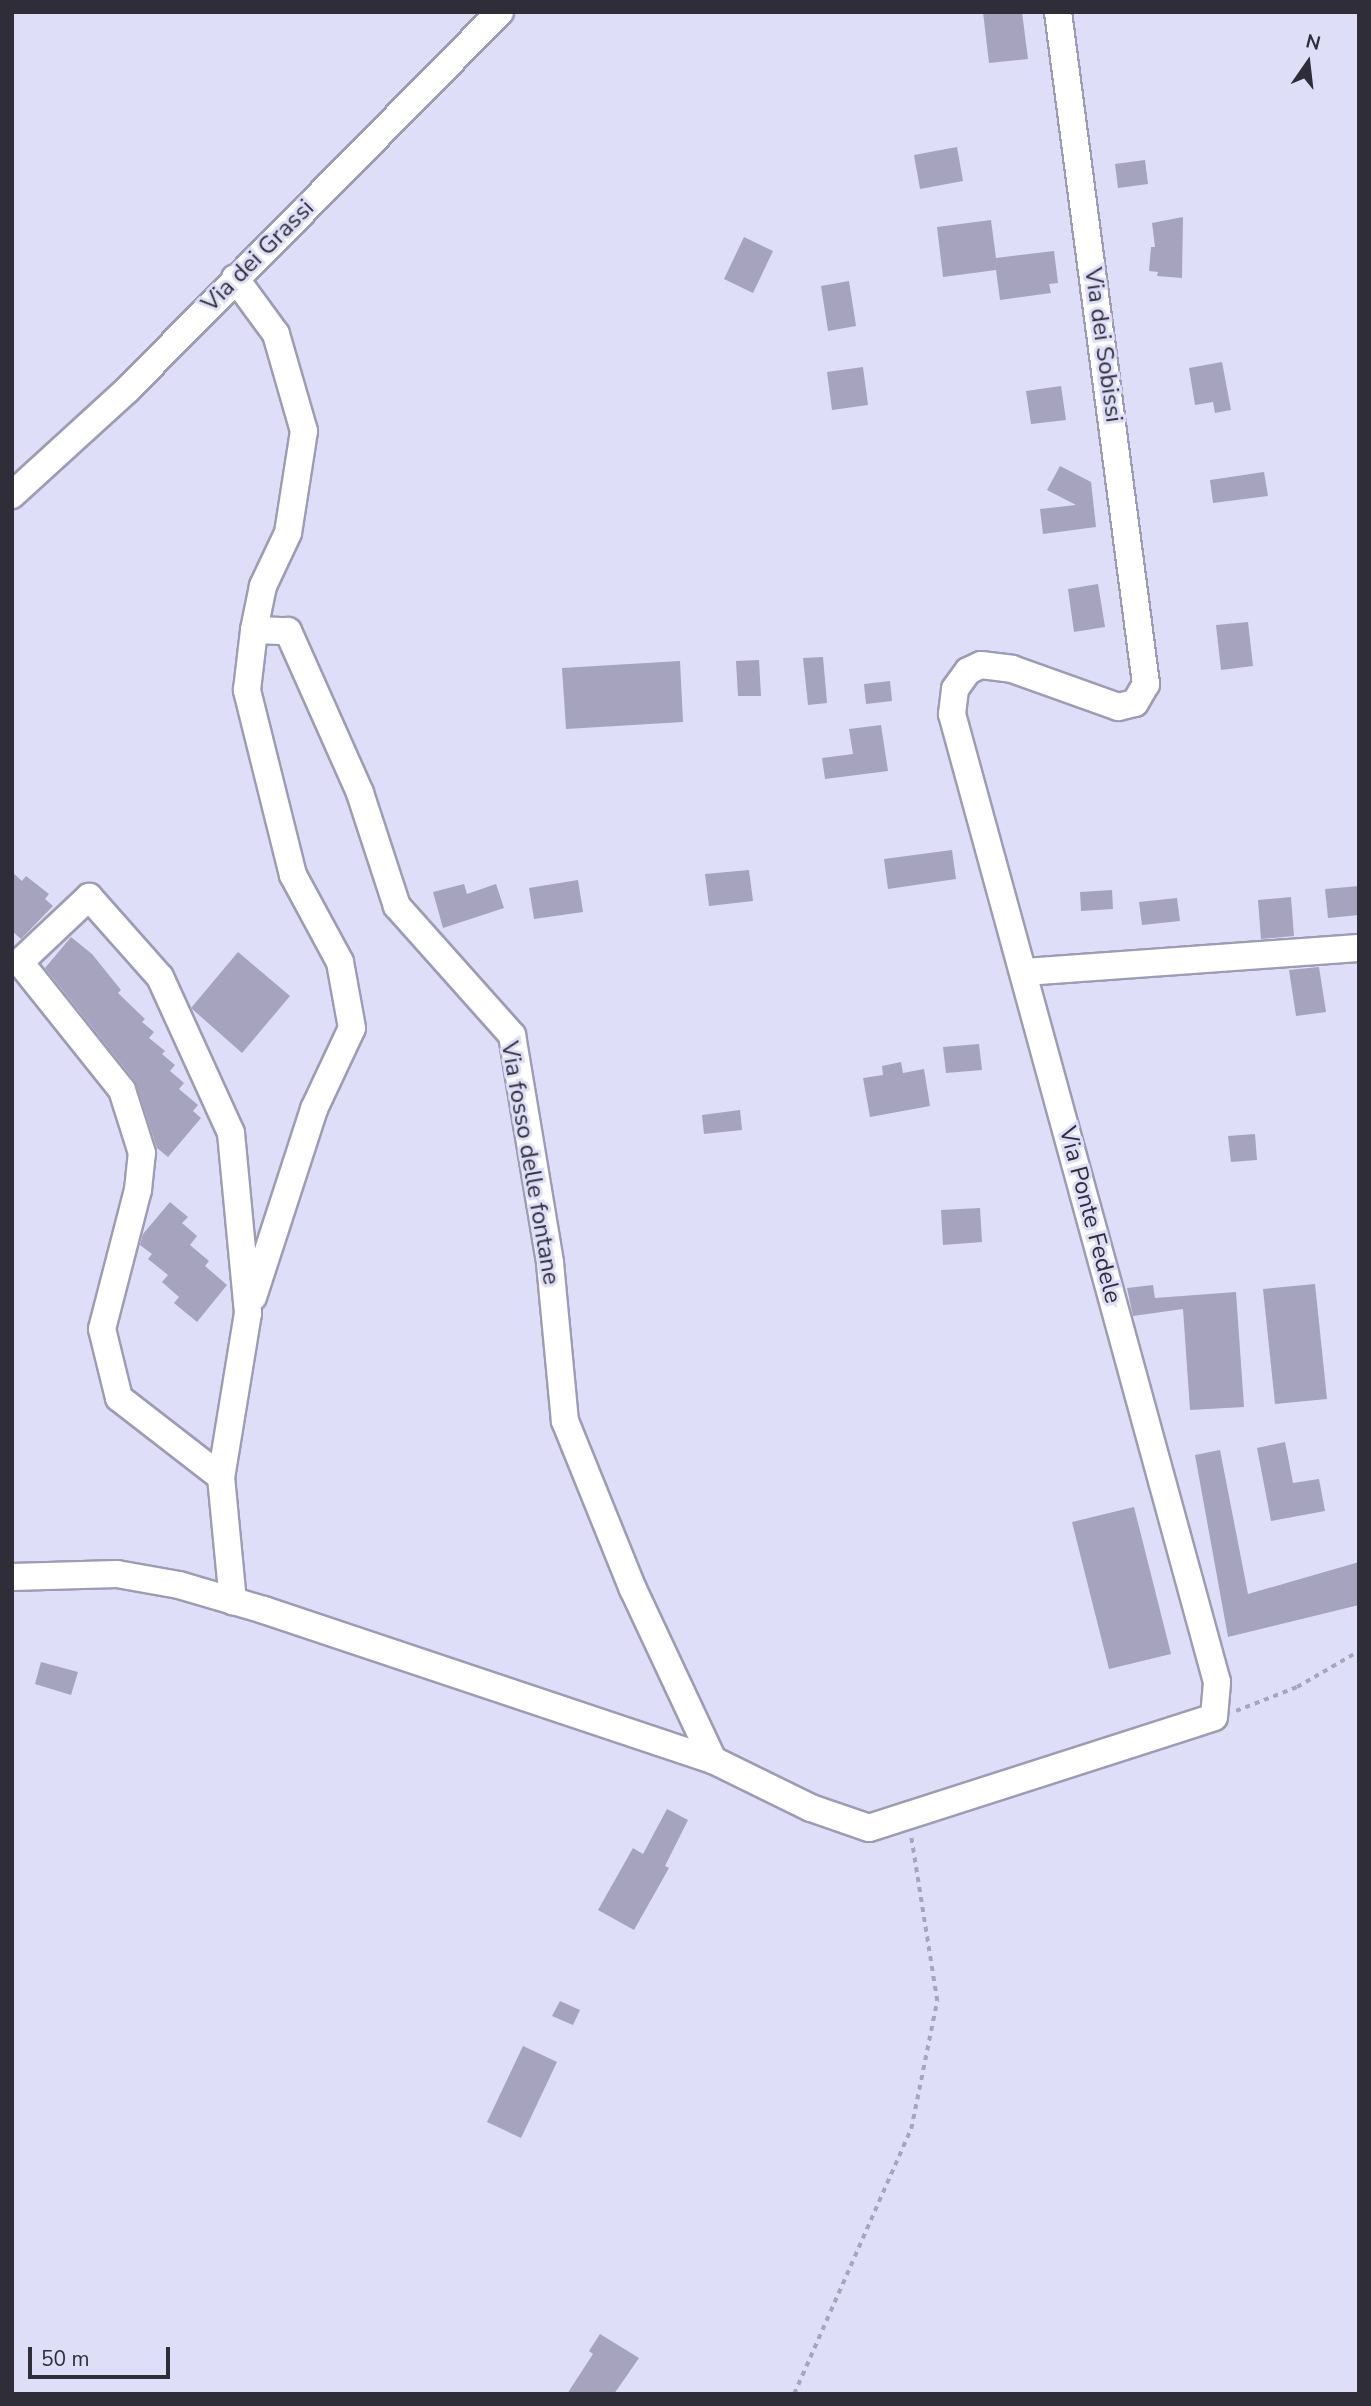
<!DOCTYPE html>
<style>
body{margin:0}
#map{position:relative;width:1371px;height:2406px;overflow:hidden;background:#dfdef9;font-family:"Nunito Sans",sans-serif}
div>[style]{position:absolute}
.building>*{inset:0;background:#a5a3bd}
.path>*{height:3.5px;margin-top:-1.75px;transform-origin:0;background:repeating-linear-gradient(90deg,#a6a5bb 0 5px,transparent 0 10px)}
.roads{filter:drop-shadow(2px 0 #9e9cb5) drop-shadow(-2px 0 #9e9cb5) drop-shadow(0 2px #9e9cb5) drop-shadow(0 -2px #9e9cb5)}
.minor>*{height:26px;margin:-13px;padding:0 13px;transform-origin:13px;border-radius:13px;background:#fff}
span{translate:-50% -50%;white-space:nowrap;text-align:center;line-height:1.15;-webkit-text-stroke:6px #dfdef9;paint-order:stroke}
.street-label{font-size:24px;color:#2f2e38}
.frame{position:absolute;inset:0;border:14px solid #2f2e38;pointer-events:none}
.north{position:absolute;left:1273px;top:28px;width:70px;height:70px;-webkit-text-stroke:5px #dfdef9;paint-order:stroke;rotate:14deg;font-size:19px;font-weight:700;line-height:28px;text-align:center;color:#2f2e38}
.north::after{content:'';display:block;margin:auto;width:24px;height:32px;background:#2f2e38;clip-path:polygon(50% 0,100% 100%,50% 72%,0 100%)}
.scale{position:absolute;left:28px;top:2347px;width:142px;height:32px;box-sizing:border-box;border:4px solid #2f2e38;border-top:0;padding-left:9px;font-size:21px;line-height:24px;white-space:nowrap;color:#2f2e38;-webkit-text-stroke:5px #dfdef9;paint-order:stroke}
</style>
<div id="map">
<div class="building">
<i style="clip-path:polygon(983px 12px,1022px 12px,1028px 59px,989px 63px)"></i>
<i style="clip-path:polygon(957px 147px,963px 181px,920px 189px,914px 155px)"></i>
<i style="clip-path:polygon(1145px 160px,1148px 184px,1118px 188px,1115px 164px)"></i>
<i style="clip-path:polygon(1183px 217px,1182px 278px,1157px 276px,1158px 272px,1149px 271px,1151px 247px,1155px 247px,1152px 223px)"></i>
<i style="clip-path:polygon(991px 220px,996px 258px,1054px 251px,1058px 283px,1049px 284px,1051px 293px,1000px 300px,996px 270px,943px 277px,937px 227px)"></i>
<i style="clip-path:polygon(744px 237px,773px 251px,753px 293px,724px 279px)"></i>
<i style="clip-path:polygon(849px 281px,856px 326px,828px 331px,821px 286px)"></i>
<i style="clip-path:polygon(1222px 362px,1231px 410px,1215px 413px,1213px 402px,1195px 405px,1189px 368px)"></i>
<i style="clip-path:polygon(863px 367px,868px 405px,832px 410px,827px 372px)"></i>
<i style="clip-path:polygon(1061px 386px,1066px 420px,1031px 424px,1026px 391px)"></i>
<i style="clip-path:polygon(1060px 466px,1091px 482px,1096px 527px,1043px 534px,1040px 509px,1076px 505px,1047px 490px)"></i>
<i style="clip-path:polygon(1264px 472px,1268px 496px,1213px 503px,1210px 480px)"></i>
<i style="clip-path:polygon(1098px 584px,1105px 627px,1074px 632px,1068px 589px)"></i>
<i style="clip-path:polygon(1248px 622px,1253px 666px,1221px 670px,1216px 625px)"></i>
<i style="clip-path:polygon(823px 657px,827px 703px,808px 705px,803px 658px)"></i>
<i style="clip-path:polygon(759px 660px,761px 696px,738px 696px,736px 661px)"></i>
<i style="clip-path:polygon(680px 661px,683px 722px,566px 729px,562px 668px)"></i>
<i style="clip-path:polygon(890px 681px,892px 701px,866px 704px,864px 684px)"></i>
<i style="clip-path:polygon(881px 725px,888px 771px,825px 779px,822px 758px,853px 754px,849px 729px)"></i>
<i style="clip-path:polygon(952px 850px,956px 879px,888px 889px,884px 859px)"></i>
<i style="clip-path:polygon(749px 870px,753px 901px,709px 906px,705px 874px)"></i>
<i style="clip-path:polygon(12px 872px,22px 881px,26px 876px,49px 894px,45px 899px,53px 906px,21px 939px,12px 931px)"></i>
<i style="clip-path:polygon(578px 880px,583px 912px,534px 919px,529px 888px)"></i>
<i style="clip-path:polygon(464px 884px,467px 894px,496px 884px,504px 908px,443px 928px,433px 892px)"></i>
<i style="clip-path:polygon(1359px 886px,1359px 915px,1328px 918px,1325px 889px)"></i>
<i style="clip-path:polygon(1112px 890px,1113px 909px,1081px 911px,1080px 892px)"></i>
<i style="clip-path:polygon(1291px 897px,1294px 936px,1261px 939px,1258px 900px)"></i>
<i style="clip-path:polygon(1177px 898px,1180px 921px,1142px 925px,1139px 902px)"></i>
<i style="clip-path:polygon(71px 937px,92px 954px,121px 990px,118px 993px,145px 1019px,142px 1022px,154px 1032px,149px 1038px,165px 1051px,162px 1054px,175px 1065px,170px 1071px,184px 1083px,179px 1089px,198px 1105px,193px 1111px,201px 1118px,168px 1157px,157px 1148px,135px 1081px,45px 968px)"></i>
<i style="clip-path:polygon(238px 952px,290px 996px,242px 1053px,191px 1008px)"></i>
<i style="clip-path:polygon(1319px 967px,1326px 1012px,1296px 1016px,1289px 970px)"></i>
<i style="clip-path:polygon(979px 1044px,982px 1070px,946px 1073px,943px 1047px)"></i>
<i style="clip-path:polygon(901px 1062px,903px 1073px,924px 1069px,930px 1106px,870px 1117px,863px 1078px,883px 1075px,882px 1066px)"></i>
<i style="clip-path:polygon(740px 1110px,742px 1130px,704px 1134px,702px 1115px)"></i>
<i style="clip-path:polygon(1255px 1134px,1257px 1160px,1231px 1162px,1228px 1136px)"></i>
<i style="clip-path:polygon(170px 1202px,188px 1217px,182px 1223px,197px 1236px,190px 1245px,209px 1261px,205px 1266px,227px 1285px,197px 1322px,174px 1303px,179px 1297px,162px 1282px,168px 1275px,148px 1259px,152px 1254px,140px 1245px,143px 1234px)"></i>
<i style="clip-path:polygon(980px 1208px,982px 1242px,943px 1245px,941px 1210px)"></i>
<i style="clip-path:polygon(1315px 1284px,1327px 1399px,1275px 1404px,1263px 1289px)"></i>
<i style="clip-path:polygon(1153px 1285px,1155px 1298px,1236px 1292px,1244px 1407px,1190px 1410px,1183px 1309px,1133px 1316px,1127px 1288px)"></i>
<i style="clip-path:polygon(1285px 1442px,1293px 1483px,1319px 1479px,1325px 1511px,1271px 1521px,1257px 1448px)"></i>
<i style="clip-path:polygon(1220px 1450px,1248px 1594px,1359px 1562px,1359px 1605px,1228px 1637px,1195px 1455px)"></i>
<i style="clip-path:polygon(1134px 1507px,1171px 1654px,1109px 1669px,1072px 1522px)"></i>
<i style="clip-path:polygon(41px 1662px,78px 1672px,71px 1695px,35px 1684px)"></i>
<i style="clip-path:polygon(667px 1809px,688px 1820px,665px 1866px,669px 1868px,634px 1930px,598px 1910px,633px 1848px,643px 1854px)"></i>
<i style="clip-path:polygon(560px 2001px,580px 2010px,573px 2025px,552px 2016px)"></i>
<i style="clip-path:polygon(523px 2046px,557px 2062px,521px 2138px,487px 2122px)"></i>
<i style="clip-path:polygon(600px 2334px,639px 2358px,614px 2394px,567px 2394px,593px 2354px,589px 2351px)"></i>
</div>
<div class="path">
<i style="left:1236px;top:1711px;width:66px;rotate:-21.5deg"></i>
<i style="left:1297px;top:1687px;width:72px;rotate:-30.1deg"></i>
<i style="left:794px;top:2394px;width:290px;rotate:-66.2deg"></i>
<i style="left:911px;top:2129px;width:131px;rotate:-78.5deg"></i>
<i style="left:937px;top:2001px;width:166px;rotate:-99deg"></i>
</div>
<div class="roads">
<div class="minor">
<i style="left:235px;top:278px;width:69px;rotate:53.8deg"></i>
<i style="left:276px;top:334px;width:101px;rotate:73.9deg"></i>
<i style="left:304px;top:431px;width:103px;rotate:98.9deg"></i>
<i style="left:288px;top:533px;width:59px;rotate:115.3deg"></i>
<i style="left:263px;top:586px;width:45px;rotate:101.6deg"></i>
<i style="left:254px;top:630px;width:34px;rotate:2deg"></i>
<i style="left:288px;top:631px;width:177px;rotate:66deg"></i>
<i style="left:360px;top:793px;width:119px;rotate:71.9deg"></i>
<i style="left:397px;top:906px;width:173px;rotate:48.3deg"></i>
<i style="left:512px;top:1035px;width:231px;rotate:80.5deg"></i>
<i style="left:550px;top:1263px;width:159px;rotate:84.6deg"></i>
<i style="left:565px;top:1421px;width:181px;rotate:68deg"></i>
<i style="left:633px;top:1589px;width:189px;rotate:64.9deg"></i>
<i style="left:12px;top:495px;width:156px;rotate:-42.4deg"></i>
<i style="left:127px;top:390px;width:531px;rotate:-45.38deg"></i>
<i style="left:1024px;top:972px;width:336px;rotate:-4.1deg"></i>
<i style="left:253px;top:1297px;width:198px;rotate:-72deg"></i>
<i style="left:314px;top:1109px;width:89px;rotate:-64.9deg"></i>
<i style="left:352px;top:1028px;width:67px;rotate:-100.3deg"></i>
<i style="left:340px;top:962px;width:99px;rotate:-118.4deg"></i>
<i style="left:293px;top:875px;width:191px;rotate:-104deg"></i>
<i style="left:247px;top:690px;width:60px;rotate:-83.3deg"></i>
<i style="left:221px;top:1477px;width:129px;rotate:-142.2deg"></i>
<i style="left:119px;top:1398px;width:71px;rotate:-103.8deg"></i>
<i style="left:102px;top:1329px;width:144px;rotate:-75.5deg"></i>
<i style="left:138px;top:1190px;width:37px;rotate:-84deg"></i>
<i style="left:142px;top:1153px;width:66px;rotate:-107.6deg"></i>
<i style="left:122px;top:1090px;width:164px;rotate:-128.6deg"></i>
<i style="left:20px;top:962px;width:95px;rotate:-43.3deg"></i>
<i style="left:89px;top:897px;width:107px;rotate:48.4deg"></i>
<i style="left:160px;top:977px;width:171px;rotate:65.5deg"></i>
<i style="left:231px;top:1133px;width:181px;rotate:84.6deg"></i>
<i style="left:248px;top:1313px;width:166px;rotate:99.3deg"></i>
<i style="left:221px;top:1477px;width:125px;rotate:84.5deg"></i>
<i style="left:12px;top:1577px;width:105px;rotate:-1.6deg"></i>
<i style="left:117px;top:1574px;width:63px;rotate:10.1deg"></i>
<i style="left:179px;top:1585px;width:89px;rotate:16.4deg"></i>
<i style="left:264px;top:1610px;width:473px;rotate:18.5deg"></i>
<i style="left:713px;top:1760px;width:109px;rotate:26.1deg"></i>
<i style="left:811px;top:1808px;width:61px;rotate:19deg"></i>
<i style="left:869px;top:1828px;width:362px;rotate:-17.8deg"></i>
<i style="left:1214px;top:1717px;width:35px;rotate:-85deg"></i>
<i style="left:1217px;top:1682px;width:1004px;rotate:-105.31deg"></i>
<i style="left:952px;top:714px;width:25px;rotate:-83deg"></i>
<i style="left:955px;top:689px;width:22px;rotate:-54deg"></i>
<i style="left:968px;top:671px;width:14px;rotate:-25deg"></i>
<i style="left:981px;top:665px;width:31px;rotate:7deg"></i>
<i style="left:1012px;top:669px;width:113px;rotate:19.7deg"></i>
<i style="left:1118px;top:707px;width:17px;rotate:-13deg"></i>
<i style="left:1135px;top:703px;width:22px;rotate:-60deg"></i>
<i style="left:1146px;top:684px;width:678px;rotate:-97.46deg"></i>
</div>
</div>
<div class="street-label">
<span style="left:258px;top:256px;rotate:-45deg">Via dei Grassi</span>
<span style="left:1103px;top:345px;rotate:82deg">Via dei Sobissi</span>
<span style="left:530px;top:1163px;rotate:80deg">Via fosso delle fontane</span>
<span style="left:1090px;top:1215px;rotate:75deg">Via Ponte Fedele</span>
</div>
<div class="frame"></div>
<div class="north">N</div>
<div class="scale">50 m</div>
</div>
